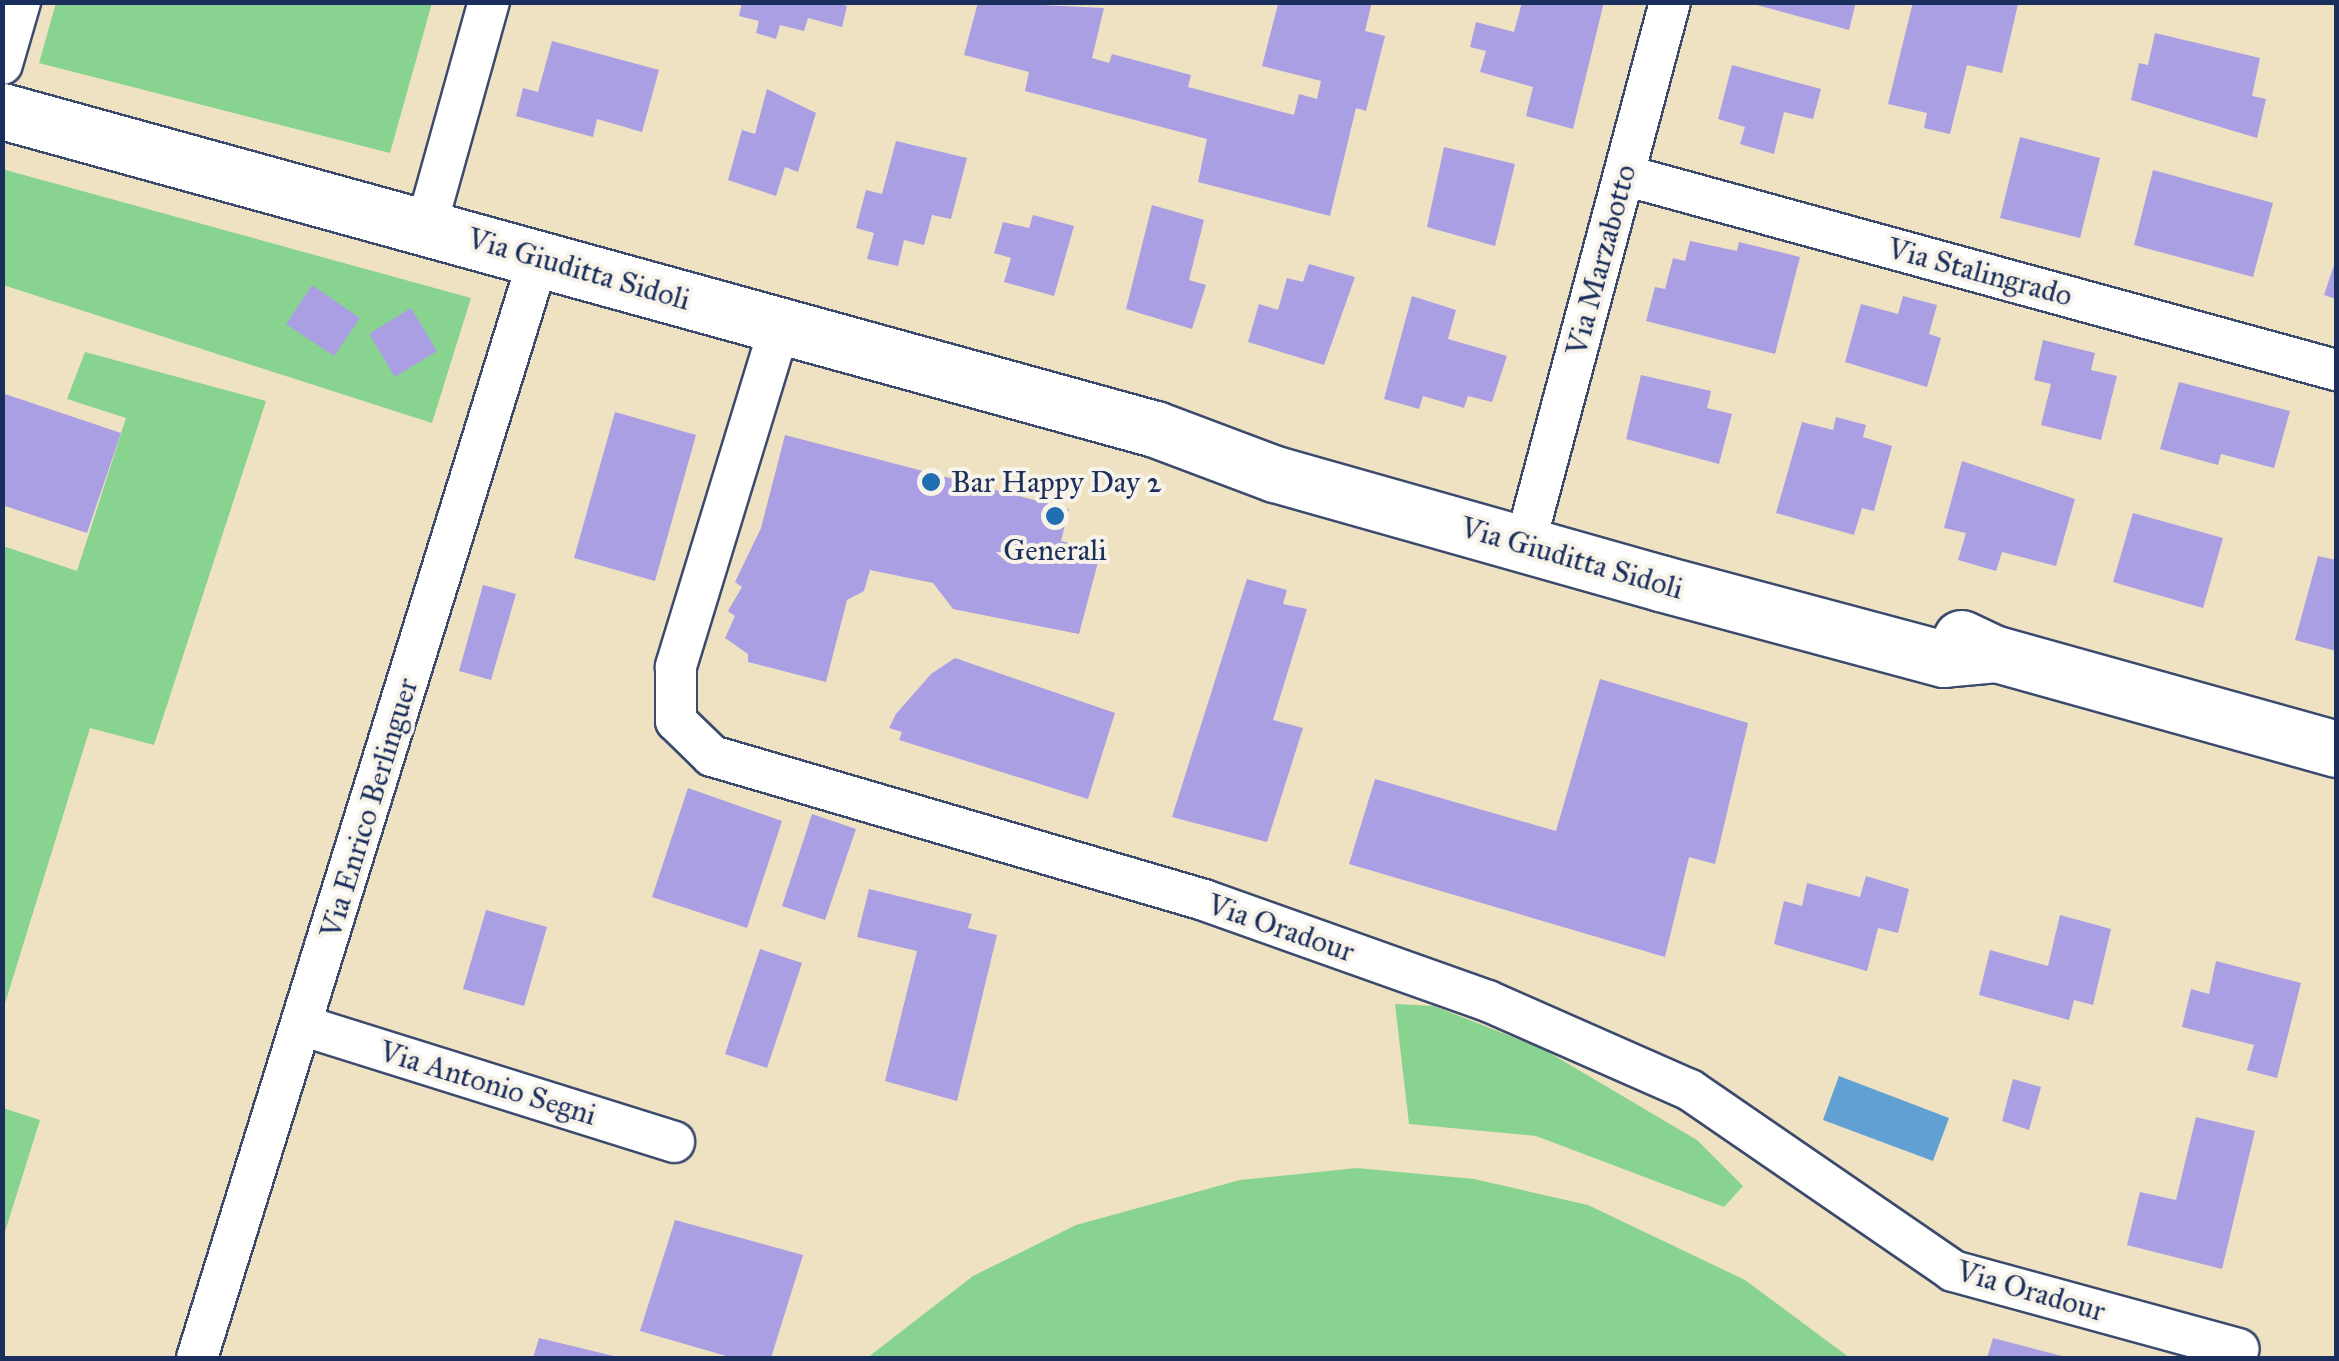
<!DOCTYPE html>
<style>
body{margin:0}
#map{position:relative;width:2339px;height:1361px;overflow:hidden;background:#eee2c3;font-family:"IM FELL Great Primer",serif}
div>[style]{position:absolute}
.green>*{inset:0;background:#89d390}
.water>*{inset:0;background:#61a0d3}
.building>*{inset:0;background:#ab9fe3}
.roads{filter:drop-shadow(2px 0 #3b4a6d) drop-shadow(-2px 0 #3b4a6d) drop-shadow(0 2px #3b4a6d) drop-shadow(0 -2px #3b4a6d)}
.street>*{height:40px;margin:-20px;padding:0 20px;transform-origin:20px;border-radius:20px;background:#fff}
.secondary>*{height:55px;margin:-27.5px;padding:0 27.5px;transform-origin:27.5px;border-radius:27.5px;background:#fff}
.dots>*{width:28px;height:28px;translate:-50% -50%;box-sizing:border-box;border:5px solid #f7f3e8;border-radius:50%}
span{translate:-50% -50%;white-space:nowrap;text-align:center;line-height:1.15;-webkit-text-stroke:8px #f7f3e8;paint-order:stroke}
.street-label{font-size:30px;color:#1b2f5e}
.poi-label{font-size:30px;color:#1b2f5e}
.left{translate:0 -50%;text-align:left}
.frame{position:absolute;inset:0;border:5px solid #1b2f5e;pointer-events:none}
</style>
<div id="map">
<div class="green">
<i style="clip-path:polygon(56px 3px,56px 2px,432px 3px,390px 153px,39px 63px)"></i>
<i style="clip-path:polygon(2px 169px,471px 298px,432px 423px,3px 285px)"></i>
<i style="clip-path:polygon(85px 352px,266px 401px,154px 745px,90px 728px,3px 1010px,3px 546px,77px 571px,126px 418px,67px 399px)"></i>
<i style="clip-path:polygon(1395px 1004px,1434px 1006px,1543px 1049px,1697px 1140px,1743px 1186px,1724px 1207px,1536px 1136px,1409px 1124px)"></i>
<i style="clip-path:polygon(3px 1108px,40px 1120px,3px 1238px,2px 1108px)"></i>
<i style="clip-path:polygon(1357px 1168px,1474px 1179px,1588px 1205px,1745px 1280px,1850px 1358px,867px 1358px,973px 1276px,1076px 1225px,1240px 1180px)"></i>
</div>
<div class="water">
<i style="clip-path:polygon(1839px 1076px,1949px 1118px,1933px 1161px,1823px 1120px)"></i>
</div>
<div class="building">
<i style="clip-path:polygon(742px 2px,833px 2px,847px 6px,842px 27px,808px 18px,804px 31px,780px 25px,776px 39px,756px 33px,759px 21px,739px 16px)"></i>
<i style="clip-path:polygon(978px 2px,1104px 8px,1092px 58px,1109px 63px,1112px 54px,1191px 75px,1188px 87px,1294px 115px,1299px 94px,1317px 99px,1321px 81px,1262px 66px,1278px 4px,1372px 2px,1365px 31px,1385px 36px,1366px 111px,1356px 108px,1330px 216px,1198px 182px,1207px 139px,1025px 91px,1029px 72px,964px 55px)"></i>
<i style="clip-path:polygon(1522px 2px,1604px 2px,1573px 129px,1526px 116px,1533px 87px,1480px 72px,1486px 51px,1470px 47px,1476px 22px,1514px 32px)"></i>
<i style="clip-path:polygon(1746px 2px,1856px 2px,1849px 30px)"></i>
<i style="clip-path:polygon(1913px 2px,2018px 4px,2002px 73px,1967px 65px,1950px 134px,1924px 128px,1927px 113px,1888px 104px)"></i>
<i style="clip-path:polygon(2155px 33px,2260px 58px,2252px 96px,2266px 99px,2257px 138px,2131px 100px,2139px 63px,2148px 65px)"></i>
<i style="clip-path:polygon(552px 41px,659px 70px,642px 132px,597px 119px,593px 137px,516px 116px,523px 88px,538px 92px)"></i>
<i style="clip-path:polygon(1732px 65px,1821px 89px,1813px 119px,1784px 112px,1774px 154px,1740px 144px,1745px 127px,1718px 119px)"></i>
<i style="clip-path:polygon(767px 89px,816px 113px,798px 172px,785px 167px,776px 196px,728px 180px,742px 130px,755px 134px)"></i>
<i style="clip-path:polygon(2020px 137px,2100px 158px,2080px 238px,2000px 218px)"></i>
<i style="clip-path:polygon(896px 141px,967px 158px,951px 219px,932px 215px,924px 245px,904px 240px,898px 266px,867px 259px,874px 233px,856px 228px,866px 190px,882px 194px)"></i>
<i style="clip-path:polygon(1444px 147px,1515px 164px,1495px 246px,1427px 227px)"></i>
<i style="clip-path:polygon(2153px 170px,2273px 203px,2253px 277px,2134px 245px)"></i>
<i style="clip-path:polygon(1152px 205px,1204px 220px,1189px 280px,1206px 285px,1192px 329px,1126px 309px)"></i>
<i style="clip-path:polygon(1033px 215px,1074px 226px,1054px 296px,1004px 282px,1011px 258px,994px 253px,1003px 222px,1029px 228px)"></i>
<i style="clip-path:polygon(1690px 241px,1737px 251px,1739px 242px,1800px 257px,1775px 354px,1646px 321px,1655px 287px,1665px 289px,1673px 258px,1685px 261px)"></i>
<i style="clip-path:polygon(2336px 259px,2336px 299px,2324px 295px)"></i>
<i style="clip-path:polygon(1309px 264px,1355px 277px,1324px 365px,1248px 342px,1259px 304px,1278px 310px,1287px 278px,1303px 282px)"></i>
<i style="clip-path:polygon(312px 285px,360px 318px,334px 356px,286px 324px)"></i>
<i style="clip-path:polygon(1412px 296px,1456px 310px,1448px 339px,1507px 356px,1492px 402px,1468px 396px,1464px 408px,1423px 396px,1419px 409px,1384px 399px)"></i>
<i style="clip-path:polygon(1903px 296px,1937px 305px,1929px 334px,1941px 338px,1927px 387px,1845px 362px,1861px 304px,1898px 314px)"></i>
<i style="clip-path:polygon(411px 308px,437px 351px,395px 377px,369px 334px)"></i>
<i style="clip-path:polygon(2043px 340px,2095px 353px,2091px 370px,2117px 376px,2101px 440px,2041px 425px,2051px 384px,2034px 380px)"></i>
<i style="clip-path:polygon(1641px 375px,1711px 391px,1707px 408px,1732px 414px,1719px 464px,1626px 439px)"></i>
<i style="clip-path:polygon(2179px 382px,2290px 411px,2274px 468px,2221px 454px,2218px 465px,2160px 449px)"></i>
<i style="clip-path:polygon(2px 393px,121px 433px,87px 533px,2px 505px)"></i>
<i style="clip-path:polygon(615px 412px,696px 435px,655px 581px,574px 558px)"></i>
<i style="clip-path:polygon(1836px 417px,1866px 425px,1863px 437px,1892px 446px,1874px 511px,1862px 508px,1854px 535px,1776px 513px,1802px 422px,1833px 430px)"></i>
<i style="clip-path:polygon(785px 435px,1069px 509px,1061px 541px,1101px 551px,1079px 634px,953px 609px,933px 583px,870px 570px,864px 591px,847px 600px,826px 682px,748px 662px,748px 654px,725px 638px,735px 616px,728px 611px,742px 587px,735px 582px,761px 528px)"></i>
<i style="clip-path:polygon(1962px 461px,2075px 499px,2056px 566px,2002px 552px,1996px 571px,1958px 560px,1966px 533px,1944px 528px)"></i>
<i style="clip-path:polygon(2133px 513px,2223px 538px,2203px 608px,2113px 582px)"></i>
<i style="clip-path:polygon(2318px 556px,2336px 560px,2336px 651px,2295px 640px)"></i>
<i style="clip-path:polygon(1247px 579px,1287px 590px,1283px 604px,1307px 609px,1273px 720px,1303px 728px,1267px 842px,1172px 817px)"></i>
<i style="clip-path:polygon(483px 585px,516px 594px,491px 680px,459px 671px)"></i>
<i style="clip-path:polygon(955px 658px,1115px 713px,1088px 799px,899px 740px,902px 732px,889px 728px,896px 714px,931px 674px)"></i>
<i style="clip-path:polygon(1600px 679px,1748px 723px,1715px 864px,1689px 857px,1665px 957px,1349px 864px,1375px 779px,1556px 831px)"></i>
<i style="clip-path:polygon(688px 788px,782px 821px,747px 928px,652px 897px)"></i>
<i style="clip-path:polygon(812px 814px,856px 829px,825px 920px,782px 906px)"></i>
<i style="clip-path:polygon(1866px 876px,1909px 889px,1898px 933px,1878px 928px,1867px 971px,1774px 944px,1784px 901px,1802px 906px,1807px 883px,1860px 897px)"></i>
<i style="clip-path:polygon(869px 889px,972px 914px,968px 928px,997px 935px,957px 1101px,885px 1081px,917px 951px,857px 937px)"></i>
<i style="clip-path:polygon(486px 910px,547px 927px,524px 1006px,463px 989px)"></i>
<i style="clip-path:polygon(2060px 915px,2111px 929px,2093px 1005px,2074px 1000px,2069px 1020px,1979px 995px,1990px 950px,2048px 966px)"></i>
<i style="clip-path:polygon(760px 949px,802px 963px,767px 1068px,725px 1054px)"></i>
<i style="clip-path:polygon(2216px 961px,2301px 983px,2277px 1078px,2247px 1070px,2254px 1045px,2182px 1027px,2191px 989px,2209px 994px)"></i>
<i style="clip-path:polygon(2013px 1079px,2041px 1087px,2029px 1130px,2002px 1121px)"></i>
<i style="clip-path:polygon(2196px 1117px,2255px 1131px,2222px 1269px,2127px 1245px,2140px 1192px,2176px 1200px)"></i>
<i style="clip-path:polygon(675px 1220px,803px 1255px,771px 1358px,733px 1358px,640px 1331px)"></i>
<i style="clip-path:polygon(539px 1338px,618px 1357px,618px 1358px,533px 1358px)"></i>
<i style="clip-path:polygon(1993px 1338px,2066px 1357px,2065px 1358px,1987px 1358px)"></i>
</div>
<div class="roads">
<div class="street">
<i style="left:2px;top:64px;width:65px;rotate:-73.8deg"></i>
<i style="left:1624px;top:175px;width:738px;rotate:15.32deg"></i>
<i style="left:426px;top:227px;width:234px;rotate:-74.4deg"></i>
<i style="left:780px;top:326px;width:357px;rotate:107deg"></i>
<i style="left:676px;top:667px;width:54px;rotate:90deg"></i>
<i style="left:676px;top:721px;width:50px;rotate:44.2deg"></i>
<i style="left:712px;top:756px;width:513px;rotate:16.31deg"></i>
<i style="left:1204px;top:900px;width:301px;rotate:19.6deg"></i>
<i style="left:1488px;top:1001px;width:221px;rotate:23.8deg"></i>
<i style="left:1690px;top:1090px;width:319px;rotate:34.5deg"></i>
<i style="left:1953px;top:1271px;width:296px;rotate:15.3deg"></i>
<i style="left:1532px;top:518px;width:534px;rotate:-75.03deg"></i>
<i style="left:301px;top:1025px;width:391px;rotate:17.4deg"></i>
<i style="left:197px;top:1358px;width:1153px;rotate:-72.74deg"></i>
</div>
<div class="secondary">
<i style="left:2px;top:111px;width:1196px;rotate:15.42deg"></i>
<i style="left:1155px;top:429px;width:128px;rotate:20.6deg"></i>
<i style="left:1275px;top:474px;width:400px;rotate:15.8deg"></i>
<i style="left:1660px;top:583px;width:294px;rotate:15deg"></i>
<i style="left:1944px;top:659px;width:52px;rotate:-5.5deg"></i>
<i style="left:1961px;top:638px;width:38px;rotate:25deg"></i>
<i style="left:1996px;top:654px;width:353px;rotate:15.6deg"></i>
</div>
</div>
<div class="dots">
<i style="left:931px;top:482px;background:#1f6fb2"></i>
<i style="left:1055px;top:516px;background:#1f6fb2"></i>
</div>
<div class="street-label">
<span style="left:1601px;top:260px;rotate:-75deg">Via Marzabotto</span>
<span style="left:579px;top:269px;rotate:16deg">Via Giuditta Sidoli</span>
<span style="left:1980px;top:272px;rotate:15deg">Via Stalingrado</span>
<span style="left:1572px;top:558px;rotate:16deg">Via Giuditta Sidoli</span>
<span style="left:369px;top:808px;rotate:-73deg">Via Enrico Berlinguer</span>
<span style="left:1281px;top:928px;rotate:19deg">Via Oradour</span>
<span style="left:488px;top:1083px;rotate:17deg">Via Antonio Segni</span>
<span style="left:2031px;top:1291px;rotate:16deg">Via Oradour</span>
</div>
<div class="poi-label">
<span class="left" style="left:951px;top:482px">Bar Happy Day 2</span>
<span style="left:1055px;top:550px">Generali</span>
</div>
<div class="frame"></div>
</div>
